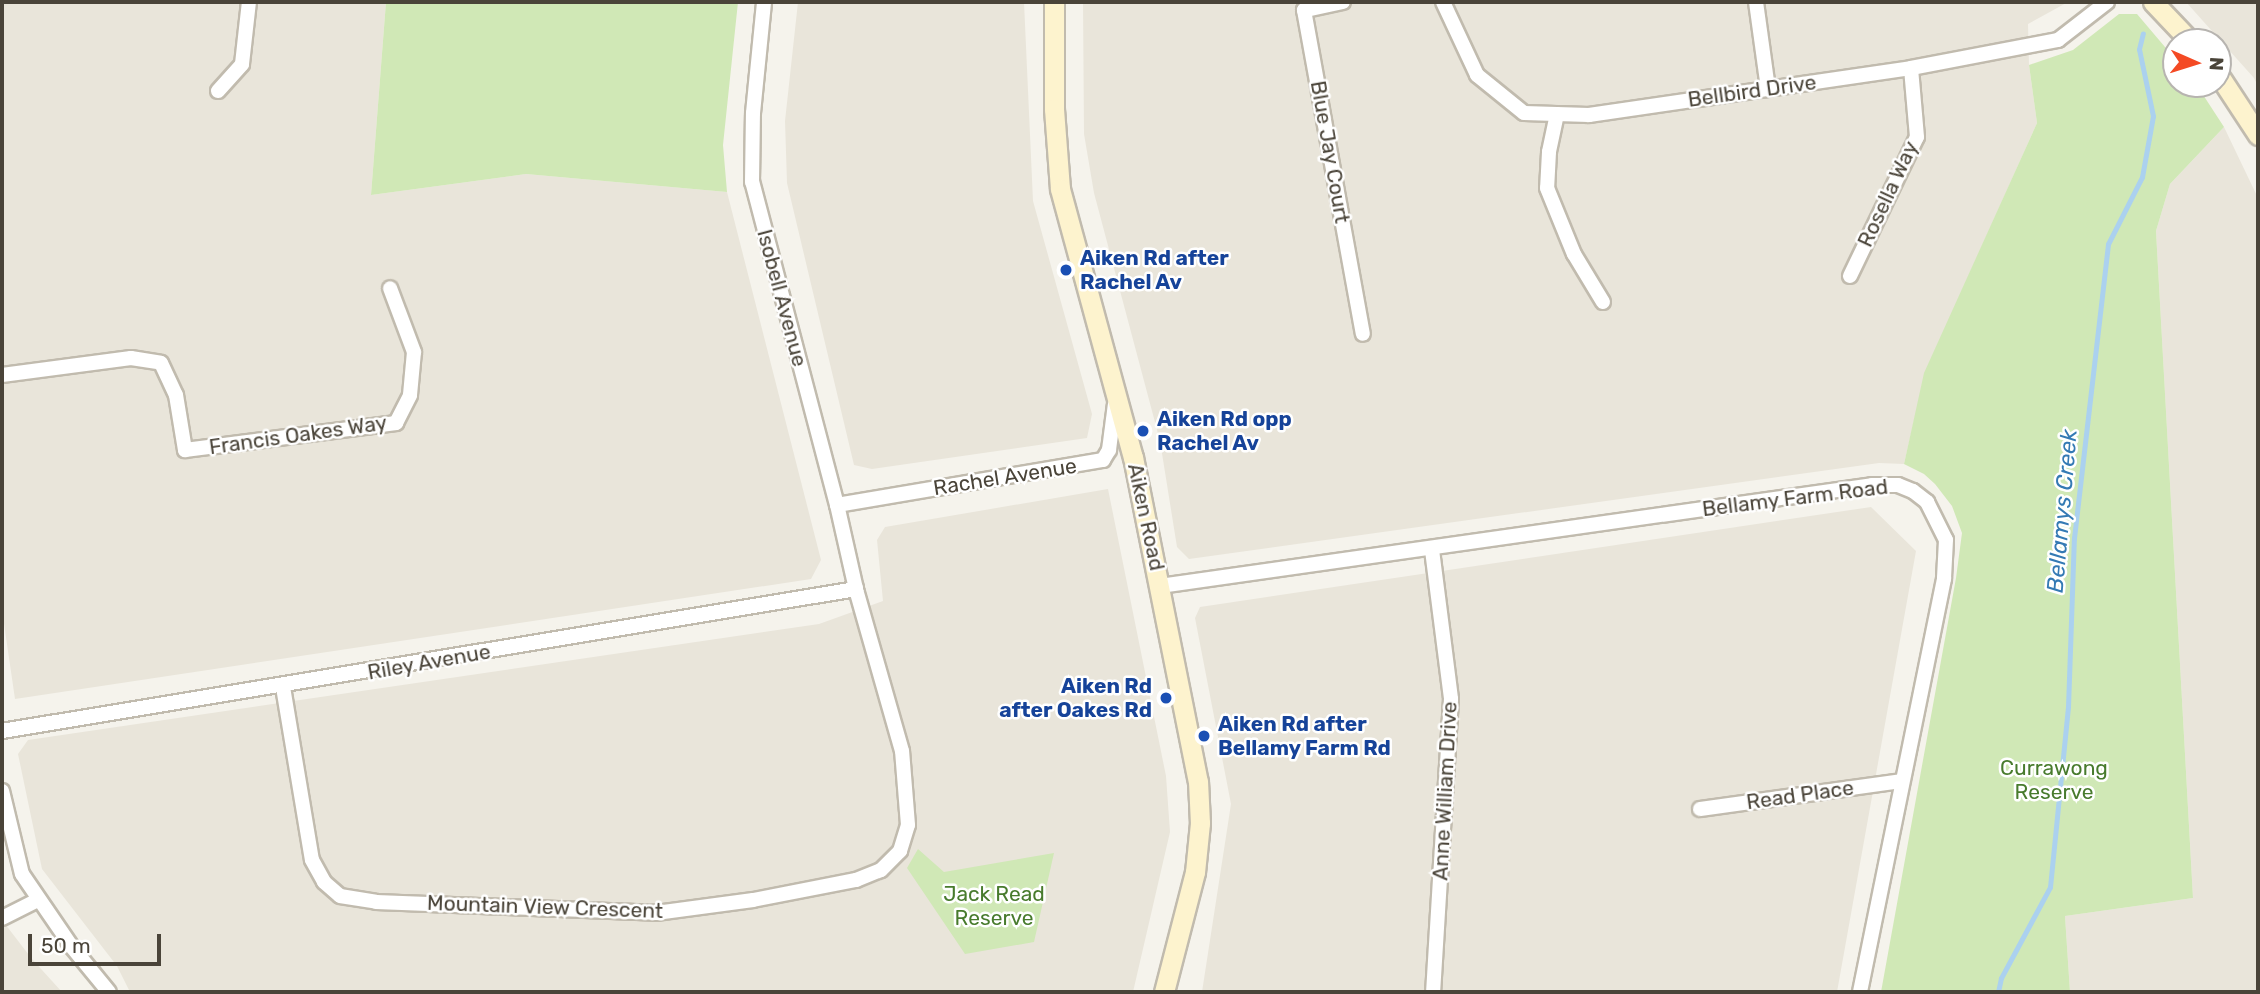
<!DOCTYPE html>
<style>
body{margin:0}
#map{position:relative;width:2260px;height:994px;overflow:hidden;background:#f5f3ec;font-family:Rubik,sans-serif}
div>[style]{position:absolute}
.residential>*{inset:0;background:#e9e5da}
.green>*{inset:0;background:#d0e8b6}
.stream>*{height:5px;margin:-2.5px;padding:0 2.5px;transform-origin:2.5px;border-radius:2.5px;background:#abd1ef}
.roads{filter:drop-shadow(2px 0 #c1bbae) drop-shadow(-2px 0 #c1bbae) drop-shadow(0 2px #c1bbae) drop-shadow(0 -2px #c1bbae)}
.street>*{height:14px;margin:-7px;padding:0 7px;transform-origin:7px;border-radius:7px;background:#fff}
.secondary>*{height:19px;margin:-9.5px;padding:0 9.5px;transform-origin:9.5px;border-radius:9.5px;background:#fdf3ce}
.dots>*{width:19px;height:19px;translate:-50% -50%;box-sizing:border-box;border:4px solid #fff;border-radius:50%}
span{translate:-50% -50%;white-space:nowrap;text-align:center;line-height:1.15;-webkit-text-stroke:5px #fff;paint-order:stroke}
.street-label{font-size:21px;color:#4a4439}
.transit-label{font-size:21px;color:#164399;font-weight:700}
.left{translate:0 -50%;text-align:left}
.right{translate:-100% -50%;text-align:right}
.park-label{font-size:21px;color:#487b2d}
.water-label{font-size:23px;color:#347ab4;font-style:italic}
.frame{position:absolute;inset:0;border:4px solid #4a4439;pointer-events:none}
.north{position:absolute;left:2162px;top:28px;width:70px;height:70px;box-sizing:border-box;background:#fff;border:2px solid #b7b4b0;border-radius:50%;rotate:93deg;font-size:19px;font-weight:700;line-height:28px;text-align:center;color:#4a4439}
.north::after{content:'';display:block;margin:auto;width:24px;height:32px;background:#f44a24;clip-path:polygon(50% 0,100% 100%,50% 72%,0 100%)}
.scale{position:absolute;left:28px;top:934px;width:133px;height:32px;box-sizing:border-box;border:4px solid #4a4439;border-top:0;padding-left:9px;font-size:21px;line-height:24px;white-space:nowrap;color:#4a4439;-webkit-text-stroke:5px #fff;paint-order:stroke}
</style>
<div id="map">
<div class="residential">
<i style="clip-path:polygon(2px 2px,386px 2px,371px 195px,526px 174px,727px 192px,821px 560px,811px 579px,15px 699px,2px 610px)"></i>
<i style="clip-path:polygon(798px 2px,1024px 2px,1033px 201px,1092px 414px,1087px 438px,872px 469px,854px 465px,787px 183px,785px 121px)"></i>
<i style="clip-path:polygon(1083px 2px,2068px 2px,2028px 24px,2029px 65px,2037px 123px,1925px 373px,1904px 464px,1879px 463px,1189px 559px,1177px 547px,1160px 441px,1094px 193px,1084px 134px)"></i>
<i style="clip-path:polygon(2186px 2px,2258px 2px,2258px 86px,2254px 78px)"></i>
<i style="clip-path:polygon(2224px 127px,2258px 198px,2258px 992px,2070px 992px,2065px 916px,2193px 898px,2156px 231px,2170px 184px)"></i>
<i style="clip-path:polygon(1108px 489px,1166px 776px,1170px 832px,1133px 992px,130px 992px,117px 966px,42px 869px,18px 754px,28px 740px,819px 624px,883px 601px,877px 540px,885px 527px)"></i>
<i style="clip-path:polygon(1871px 507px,1916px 551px,1837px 992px,1202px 992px,1231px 804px,1195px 618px,1200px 607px)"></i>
<i style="clip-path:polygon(2px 920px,32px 959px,62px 992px,2px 992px)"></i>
</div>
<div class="green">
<i style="clip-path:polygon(386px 2px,738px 2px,723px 145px,727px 192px,526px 174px,371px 195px)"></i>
<i style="clip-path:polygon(2119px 14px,2137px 14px,2176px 60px,2176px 84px,2196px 84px,2224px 127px,2170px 184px,2156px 231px,2193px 898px,2065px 916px,2070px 992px,1881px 992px,1956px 578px,1962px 533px,1952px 506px,1935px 484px,1924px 474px,1904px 464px,1924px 373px,2037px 123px,2029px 65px,2073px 50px)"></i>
<i style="clip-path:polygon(918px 849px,944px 872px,1054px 853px,1034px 942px,965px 954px,907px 868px)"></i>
</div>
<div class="stream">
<i style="left:1998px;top:992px;width:14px;rotate:-78deg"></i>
<i style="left:2001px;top:978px;width:103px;rotate:-61.7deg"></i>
<i style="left:2050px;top:887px;width:181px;rotate:-84.3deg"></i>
<i style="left:2068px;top:707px;width:169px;rotate:-88deg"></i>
<i style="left:2074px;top:538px;width:296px;rotate:-83.4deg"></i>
<i style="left:2108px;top:244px;width:75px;rotate:-63.1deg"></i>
<i style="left:2142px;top:177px;width:62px;rotate:-79.8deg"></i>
<i style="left:2153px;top:116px;width:68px;rotate:-101.8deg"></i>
<i style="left:2139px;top:49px;width:16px;rotate:-76deg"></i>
</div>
<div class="roads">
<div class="street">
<i style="left:1343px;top:2px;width:40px;rotate:168deg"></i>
<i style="left:1304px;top:10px;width:329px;rotate:79.7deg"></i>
<i style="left:1443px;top:2px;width:81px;rotate:65deg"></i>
<i style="left:1477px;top:75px;width:60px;rotate:39deg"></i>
<i style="left:1524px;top:113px;width:65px;rotate:1.8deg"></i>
<i style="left:1589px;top:115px;width:325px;rotate:-8.3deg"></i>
<i style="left:1911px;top:68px;width:150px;rotate:-10.8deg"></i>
<i style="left:2058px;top:40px;width:62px;rotate:-37.8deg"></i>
<i style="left:1756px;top:2px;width:88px;rotate:82.1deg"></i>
<i style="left:218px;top:91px;width:36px;rotate:-48deg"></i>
<i style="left:242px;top:64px;width:62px;rotate:-83.6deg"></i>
<i style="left:1557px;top:114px;width:39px;rotate:102deg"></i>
<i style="left:1549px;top:152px;width:36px;rotate:93deg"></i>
<i style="left:1547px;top:188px;width:71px;rotate:67.8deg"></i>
<i style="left:1574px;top:254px;width:56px;rotate:58.9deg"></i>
<i style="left:1850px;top:276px;width:154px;rotate:-64.3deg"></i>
<i style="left:1917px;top:137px;width:69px;rotate:-95deg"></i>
<i style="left:2px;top:375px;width:130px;rotate:-7.5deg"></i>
<i style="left:131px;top:358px;width:30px;rotate:9deg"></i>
<i style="left:161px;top:363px;width:35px;rotate:65deg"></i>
<i style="left:176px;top:395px;width:56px;rotate:80.7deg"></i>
<i style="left:185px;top:450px;width:213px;rotate:-7.3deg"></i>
<i style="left:396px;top:423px;width:31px;rotate:-63deg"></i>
<i style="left:410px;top:395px;width:43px;rotate:-84.7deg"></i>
<i style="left:414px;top:352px;width:68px;rotate:-110.6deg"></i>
<i style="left:837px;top:505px;width:270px;rotate:-9.6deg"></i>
<i style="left:1103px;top:460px;width:12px;rotate:-59deg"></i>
<i style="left:1109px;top:450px;width:46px;rotate:-82.6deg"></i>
<i style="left:1432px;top:550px;width:150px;rotate:82.7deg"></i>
<i style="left:1451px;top:699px;width:294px;rotate:93.5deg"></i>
<i style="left:1160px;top:586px;width:719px;rotate:-8.07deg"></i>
<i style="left:1872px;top:485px;width:26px"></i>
<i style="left:1898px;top:485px;width:16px;rotate:22deg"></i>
<i style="left:1913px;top:491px;width:18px;rotate:38deg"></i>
<i style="left:1927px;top:502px;width:42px;rotate:63.4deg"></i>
<i style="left:1946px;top:540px;width:39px;rotate:93deg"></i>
<i style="left:1944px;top:579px;width:421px;rotate:101.5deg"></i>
<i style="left:283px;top:687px;width:175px;rotate:80.5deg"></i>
<i style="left:312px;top:860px;width:25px;rotate:61deg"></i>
<i style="left:324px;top:882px;width:21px;rotate:41deg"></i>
<i style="left:340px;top:896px;width:36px;rotate:9deg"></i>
<i style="left:376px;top:902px;width:280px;rotate:2.2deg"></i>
<i style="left:656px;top:913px;width:98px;rotate:-7.6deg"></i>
<i style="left:753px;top:900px;width:105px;rotate:-11deg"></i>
<i style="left:856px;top:880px;width:27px;rotate:-22deg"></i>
<i style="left:881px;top:870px;width:27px;rotate:-45deg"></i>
<i style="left:900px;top:851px;width:27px;rotate:-73deg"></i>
<i style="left:908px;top:825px;width:74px;rotate:-94.6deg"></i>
<i style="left:902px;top:751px;width:168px;rotate:-105.9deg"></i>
<i style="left:856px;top:589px;width:86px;rotate:-102.7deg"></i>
<i style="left:837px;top:505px;width:334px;rotate:-104.7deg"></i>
<i style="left:752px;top:182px;width:69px;rotate:-89.2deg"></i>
<i style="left:753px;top:113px;width:112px;rotate:-84.3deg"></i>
<i style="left:2px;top:731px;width:866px;rotate:-9.44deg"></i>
<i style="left:2px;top:791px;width:85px;rotate:76.5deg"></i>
<i style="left:22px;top:874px;width:88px;rotate:55.6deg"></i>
<i style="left:72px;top:947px;width:58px;rotate:50.6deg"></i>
<i style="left:1700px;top:809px;width:203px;rotate:-7.9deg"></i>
<i style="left:2px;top:918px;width:40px;rotate:-26.6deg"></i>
</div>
<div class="secondary">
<i style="left:1054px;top:2px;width:107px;rotate:90deg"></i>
<i style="left:1054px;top:109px;width:80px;rotate:85.7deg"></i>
<i style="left:1060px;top:189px;width:278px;rotate:74.8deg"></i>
<i style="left:1133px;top:457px;width:330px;rotate:78.7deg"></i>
<i style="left:1198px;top:781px;width:42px;rotate:87.3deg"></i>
<i style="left:1200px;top:823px;width:49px;rotate:95.8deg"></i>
<i style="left:1195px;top:872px;width:124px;rotate:104.5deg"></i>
<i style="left:2153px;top:2px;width:55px;rotate:46.5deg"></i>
<i style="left:2218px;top:74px;width:73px;rotate:56.7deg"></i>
</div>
</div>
<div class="dots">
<i style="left:1066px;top:270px;background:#1a4fb4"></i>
<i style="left:1143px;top:431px;background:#1a4fb4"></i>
<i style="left:1166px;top:698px;background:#1a4fb4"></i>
<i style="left:1204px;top:736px;background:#1a4fb4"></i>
</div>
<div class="street-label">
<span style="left:1752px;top:91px;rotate:-8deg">Bellbird Drive</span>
<span style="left:1330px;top:152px;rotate:80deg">Blue Jay Court</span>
<span style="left:1888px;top:194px;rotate:-65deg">Rosella Way</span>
<span style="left:782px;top:298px;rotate:75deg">Isobell Avenue</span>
<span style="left:298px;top:435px;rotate:-8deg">Francis Oakes Way</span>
<span style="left:1005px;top:477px;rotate:-9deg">Rachel Avenue</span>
<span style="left:1795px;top:498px;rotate:-7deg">Bellamy Farm Road</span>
<span style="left:1146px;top:517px;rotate:78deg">Aiken Road</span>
<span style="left:429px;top:662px;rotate:-10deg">Riley Avenue</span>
<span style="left:1445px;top:791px;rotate:-87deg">Anne William Drive</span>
<span style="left:1800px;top:795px;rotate:-8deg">Read Place</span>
<span style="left:545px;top:907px;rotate:2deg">Mountain View Crescent</span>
</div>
<div class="transit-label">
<span class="left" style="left:1080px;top:270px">Aiken Rd after<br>Rachel Av</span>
<span class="left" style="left:1157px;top:431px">Aiken Rd opp<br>Rachel Av</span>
<span class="right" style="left:1152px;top:698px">Aiken Rd<br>after Oakes Rd</span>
<span class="left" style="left:1218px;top:736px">Aiken Rd after<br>Bellamy Farm Rd</span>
</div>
<div class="park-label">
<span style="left:2054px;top:780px">Currawong<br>Reserve</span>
<span style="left:994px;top:906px">Jack Read<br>Reserve</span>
</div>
<div class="water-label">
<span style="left:2062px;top:511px;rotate:-85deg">Bellamys Creek</span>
</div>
<div class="frame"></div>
<div class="north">N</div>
<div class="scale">50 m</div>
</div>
